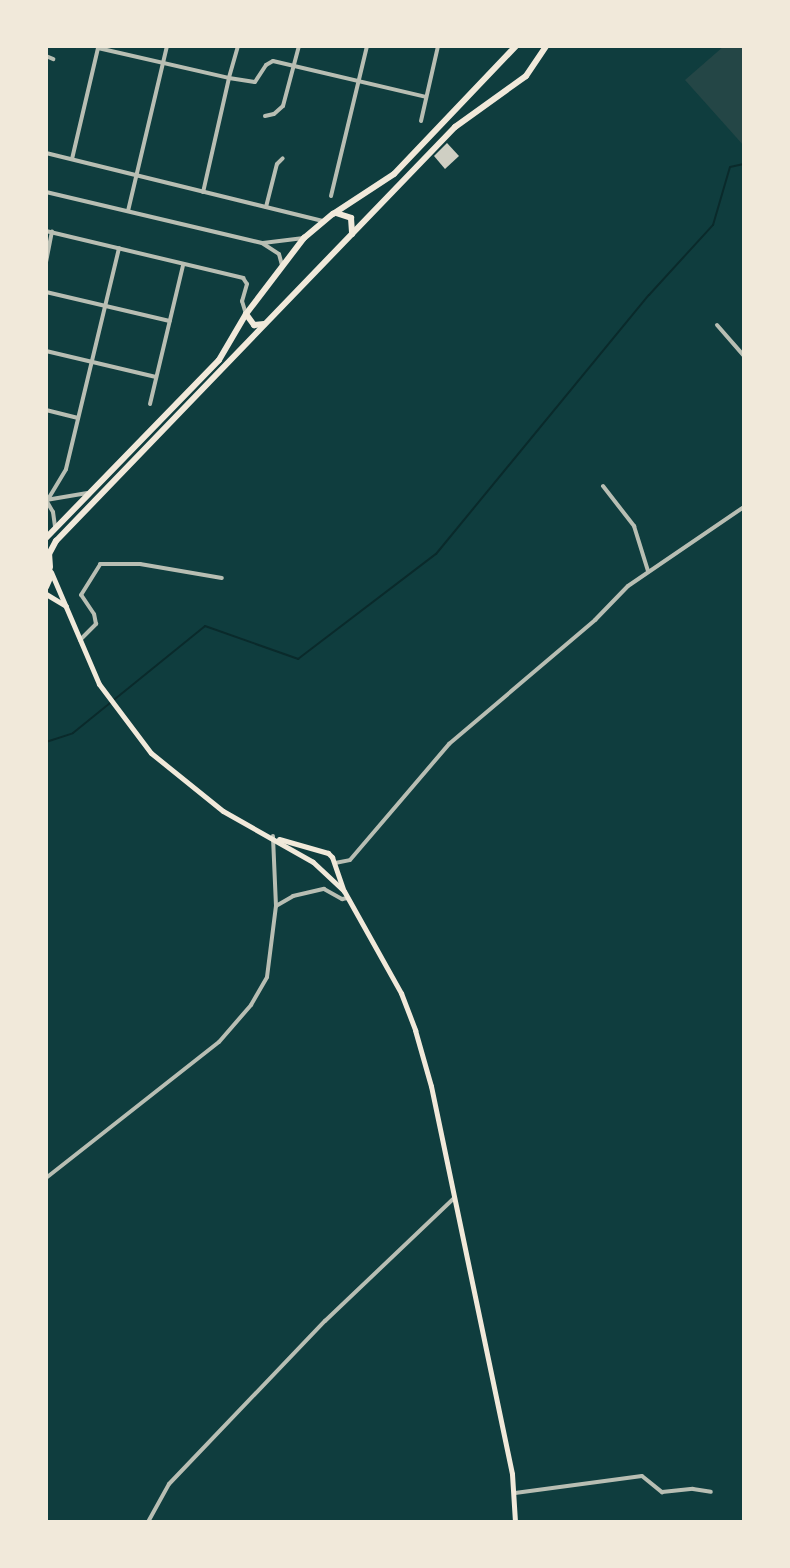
<!DOCTYPE html>
<style>
body{margin:0}
#map{position:relative;width:790px;height:1568px;overflow:hidden;background:#0f3d3e;font-family:"DejaVu Sans",sans-serif}
div>[style]{position:absolute}
.green>*{inset:0;background:#244646}
.stream>*{height:2px;margin:-1px;padding:0 1px;transform-origin:1px;border-radius:1px;background:#0a2a2b}
.building>*{inset:0;background:#cfcfc3}
.minor>*{height:4px;margin:-2px;padding:0 2px;transform-origin:2px;border-radius:2px;background:#b8beb3}
.tertiary>*{height:4px;margin:-2px;padding:0 2px;transform-origin:2px;border-radius:2px;background:#b8beb3}
.secondary>*{height:5px;margin:-2.5px;padding:0 2.5px;transform-origin:2.5px;border-radius:2.5px;background:#f1e9da}
.primary>*{height:6px;margin:-3px;padding:0 3px;transform-origin:3px;border-radius:3px;background:#f1e9da}
span{translate:-50% -50%;white-space:nowrap;text-align:center;line-height:1.15;-webkit-text-stroke:6px #f1e9da;paint-order:stroke}
.frame{position:absolute;inset:0;border:48px solid #f1e9da;pointer-events:none}
</style>
<div id="map">
<div class="green">
<i style="clip-path:polygon(724px 46px,744px 46px,744px 146px,685px 80px)"></i>
</div>
<div class="stream">
<i style="left:46px;top:742px;width:28px;rotate:-18deg"></i>
<i style="left:73px;top:733px;width:170px;rotate:-39deg"></i>
<i style="left:205px;top:626px;width:99px;rotate:19.5deg"></i>
<i style="left:298px;top:659px;width:173px;rotate:-37.3deg"></i>
<i style="left:436px;top:554px;width:335px;rotate:-50.6deg"></i>
<i style="left:649px;top:295px;width:95px;rotate:-47.6deg"></i>
<i style="left:713px;top:225px;width:60px;rotate:-73.7deg"></i>
<i style="left:730px;top:167px;width:14px;rotate:-12deg"></i>
</div>
<div class="building">
<i style="clip-path:polygon(447px 143px,459px 156px,445px 169px,434px 156px)"></i>
</div>
<div class="minor">
<i style="left:238px;top:46px;width:33px;rotate:106deg"></i>
<i style="left:229px;top:78px;width:26px;rotate:9deg"></i>
<i style="left:255px;top:82px;width:20px;rotate:-57deg"></i>
<i style="left:266px;top:65px;width:8px;rotate:-30deg"></i>
<i style="left:273px;top:61px;width:157px;rotate:13.2deg"></i>
<i style="left:98px;top:48px;width:134px;rotate:12.9deg"></i>
<i style="left:229px;top:78px;width:117px;rotate:102.8deg"></i>
<i style="left:46px;top:56px;width:8px;rotate:23deg"></i>
<i style="left:265px;top:116px;width:9px;rotate:-13deg"></i>
<i style="left:274px;top:114px;width:12px;rotate:-42deg"></i>
<i style="left:283px;top:106px;width:62px;rotate:-75.1deg"></i>
<i style="left:421px;top:121px;width:77px;rotate:-77.2deg"></i>
<i style="left:46px;top:153px;width:285px;rotate:13.8deg"></i>
<i style="left:72px;top:159px;width:114px;rotate:-76.8deg"></i>
<i style="left:331px;top:196px;width:154px;rotate:-76.5deg"></i>
<i style="left:266px;top:207px;width:44px;rotate:-75.7deg"></i>
<i style="left:277px;top:164px;width:8px;rotate:-45deg"></i>
<i style="left:128px;top:211px;width:170px;rotate:-76.7deg"></i>
<i style="left:46px;top:231px;width:203px;rotate:13.4deg"></i>
<i style="left:243px;top:278px;width:7px;rotate:56deg"></i>
<i style="left:247px;top:284px;width:18px;rotate:106deg"></i>
<i style="left:242px;top:301px;width:14px;rotate:73deg"></i>
<i style="left:46px;top:262px;width:31px;rotate:-79deg"></i>
<i style="left:46px;top:292px;width:127px;rotate:13.2deg"></i>
<i style="left:717px;top:325px;width:41px;rotate:48.9deg"></i>
<i style="left:46px;top:351px;width:113px;rotate:13.3deg"></i>
<i style="left:744px;top:372px;width:9px;rotate:90deg"></i>
<i style="left:150px;top:404px;width:143px;rotate:-76.6deg"></i>
<i style="left:46px;top:410px;width:33px;rotate:14deg"></i>
<i style="left:603px;top:486px;width:51px;rotate:52.2deg"></i>
<i style="left:634px;top:526px;width:47px;rotate:72.7deg"></i>
<i style="left:47px;top:501px;width:37px;rotate:-59deg"></i>
<i style="left:66px;top:469px;width:227px;rotate:-76.5deg"></i>
<i style="left:80px;top:640px;width:23px;rotate:-45deg"></i>
<i style="left:96px;top:624px;width:10px;rotate:-101deg"></i>
<i style="left:94px;top:614px;width:23px;rotate:-124deg"></i>
<i style="left:81px;top:595px;width:36px;rotate:-58deg"></i>
<i style="left:100px;top:564px;width:40px"></i>
<i style="left:140px;top:564px;width:83px;rotate:9.7deg"></i>
<i style="left:276px;top:906px;width:20px;rotate:-30deg"></i>
<i style="left:293px;top:896px;width:32px;rotate:-13deg"></i>
<i style="left:324px;top:889px;width:21px;rotate:29deg"></i>
<i style="left:342px;top:899px;width:6px;rotate:-9deg"></i>
<i style="left:46px;top:1178px;width:220px;rotate:-38.2deg"></i>
<i style="left:219px;top:1042px;width:49px;rotate:-49.1deg"></i>
<i style="left:251px;top:1005px;width:32px;rotate:-60deg"></i>
<i style="left:267px;top:977px;width:72px;rotate:-82.8deg"></i>
<i style="left:276px;top:906px;width:70px;rotate:-92.5deg"></i>
<i style="left:515px;top:1493px;width:128px;rotate:-7.6deg"></i>
<i style="left:642px;top:1476px;width:26px;rotate:39deg"></i>
<i style="left:662px;top:1492px;width:31px;rotate:-6deg"></i>
<i style="left:693px;top:1489px;width:18px;rotate:9deg"></i>
<i style="left:148px;top:1522px;width:43px;rotate:-61.1deg"></i>
<i style="left:169px;top:1484px;width:226px;rotate:-46.3deg"></i>
<i style="left:325px;top:1321px;width:178px;rotate:-43.6deg"></i>
</div>
<div class="tertiary">
<i style="left:46px;top:192px;width:222px;rotate:13.3deg"></i>
<i style="left:262px;top:243px;width:20px;rotate:33deg"></i>
<i style="left:279px;top:254px;width:11px;rotate:75deg"></i>
<i style="left:263px;top:243px;width:39px;rotate:-7deg"></i>
<i style="left:46px;top:500px;width:42px;rotate:-9.7deg"></i>
<i style="left:46px;top:500px;width:14px;rotate:60deg"></i>
<i style="left:53px;top:512px;width:15px;rotate:82deg"></i>
<i style="left:335px;top:863px;width:15px;rotate:-11deg"></i>
<i style="left:350px;top:860px;width:153px;rotate:-49.5deg"></i>
<i style="left:449px;top:744px;width:192px;rotate:-40.3deg"></i>
<i style="left:595px;top:620px;width:47px;rotate:-45.9deg"></i>
<i style="left:628px;top:586px;width:140px;rotate:-34.3deg"></i>
</div>
<div class="secondary">
<i style="left:51px;top:572px;width:122px;rotate:66.8deg"></i>
<i style="left:99px;top:684px;width:86px;rotate:53deg"></i>
<i style="left:151px;top:753px;width:92px;rotate:38.9deg"></i>
<i style="left:223px;top:811px;width:103px;rotate:29.5deg"></i>
<i style="left:313px;top:862px;width:41px;rotate:43deg"></i>
<i style="left:46px;top:594px;width:23px;rotate:31deg"></i>
<i style="left:279px;top:839px;width:51px;rotate:15.9deg"></i>
<i style="left:328px;top:853px;width:6px;rotate:45deg"></i>
<i style="left:332px;top:857px;width:36px;rotate:71deg"></i>
<i style="left:344px;top:891px;width:117px;rotate:60.8deg"></i>
<i style="left:401px;top:993px;width:40px;rotate:69deg"></i>
<i style="left:415px;top:1030px;width:58px;rotate:74.1deg"></i>
<i style="left:431px;top:1086px;width:396px;rotate:78.2deg"></i>
<i style="left:512px;top:1474px;width:48px;rotate:86.4deg"></i>
</div>
<div class="primary">
<i style="left:336px;top:213px;width:16px;rotate:18deg"></i>
<i style="left:351px;top:218px;width:16px;rotate:86deg"></i>
<i style="left:246px;top:314px;width:14px;rotate:54deg"></i>
<i style="left:254px;top:325px;width:10px;rotate:-6deg"></i>
<i style="left:46px;top:538px;width:248px;rotate:-45.8deg"></i>
<i style="left:219px;top:360px;width:53px;rotate:-59.6deg"></i>
<i style="left:246px;top:314px;width:96px;rotate:-52.7deg"></i>
<i style="left:304px;top:238px;width:38px;rotate:-40deg"></i>
<i style="left:333px;top:214px;width:73px;rotate:-33.3deg"></i>
<i style="left:394px;top:174px;width:177px;rotate:-46.4deg"></i>
<i style="left:50px;top:567px;width:13px;rotate:-94deg"></i>
<i style="left:49px;top:554px;width:15px;rotate:-62deg"></i>
<i style="left:56px;top:541px;width:575px;rotate:-46.06deg"></i>
<i style="left:455px;top:127px;width:87px;rotate:-35.7deg"></i>
<i style="left:526px;top:76px;width:36px;rotate:-56deg"></i>
<i style="left:46px;top:587px;width:12px;rotate:-66deg"></i>
<i style="left:51px;top:576px;width:11px;rotate:-105deg"></i>
</div>
<div class="frame"></div>
</div>
